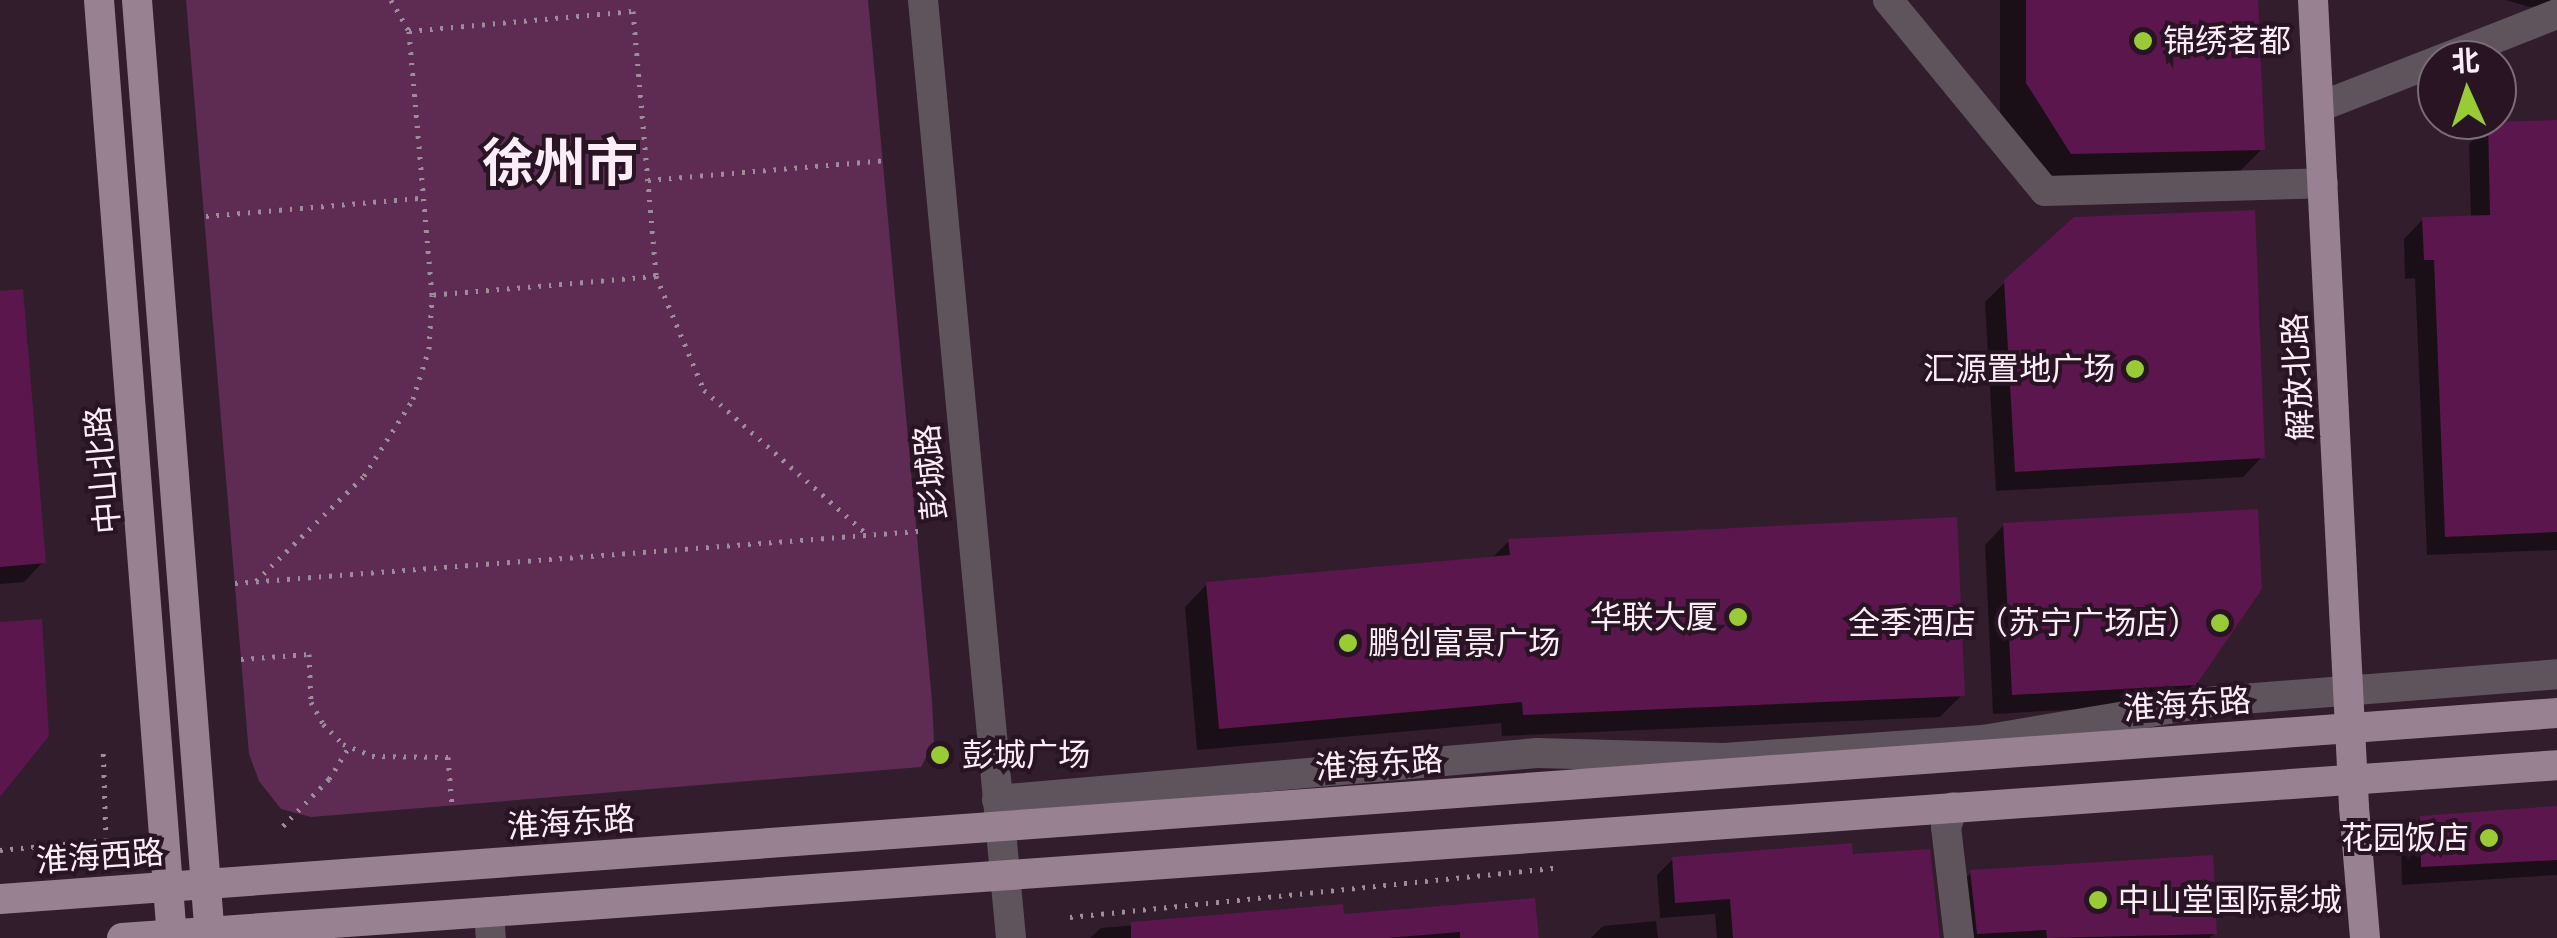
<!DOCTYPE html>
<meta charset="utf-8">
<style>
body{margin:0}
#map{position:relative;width:2557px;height:938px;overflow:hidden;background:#321d2c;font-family:"Zilla Slab","Noto Sans SC",serif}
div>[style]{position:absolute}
.green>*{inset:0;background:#5e2c52}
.shadow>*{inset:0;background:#0007}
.building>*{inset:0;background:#5a164d}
.path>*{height:5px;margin-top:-2.5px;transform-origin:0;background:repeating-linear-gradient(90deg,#9e8d99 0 2.5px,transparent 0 10.5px)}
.minor>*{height:30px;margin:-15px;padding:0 15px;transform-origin:15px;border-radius:15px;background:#5f545c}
.major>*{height:30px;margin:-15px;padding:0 15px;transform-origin:15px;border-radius:15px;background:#988292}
.dots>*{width:28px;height:28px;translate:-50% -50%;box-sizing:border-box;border:5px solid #281423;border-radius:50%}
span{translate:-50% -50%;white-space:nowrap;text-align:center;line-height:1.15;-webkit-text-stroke:8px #281423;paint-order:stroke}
.poi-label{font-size:32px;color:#fbedf7}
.left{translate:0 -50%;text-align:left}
.right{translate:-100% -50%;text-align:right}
.street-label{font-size:32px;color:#fbedf7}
.town-label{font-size:52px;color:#fbedf7;font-weight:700}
.north{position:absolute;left:2417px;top:40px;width:100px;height:100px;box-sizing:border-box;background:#281423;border:2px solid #7c6b78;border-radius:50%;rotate:357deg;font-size:28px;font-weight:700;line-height:40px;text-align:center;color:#fbedf7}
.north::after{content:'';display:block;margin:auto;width:35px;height:45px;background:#99cb36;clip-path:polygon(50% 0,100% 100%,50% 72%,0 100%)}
</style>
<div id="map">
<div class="green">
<i style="clip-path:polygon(186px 0,868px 0,932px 701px,934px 741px,921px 767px,311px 817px,281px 809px,259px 781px,249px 754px)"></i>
</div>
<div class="shadow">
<i style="clip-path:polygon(2000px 0,2256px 0,2262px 149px,2235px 176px,2044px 180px,2000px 122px)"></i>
<i style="clip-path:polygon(2506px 0,2557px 0,2557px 5px,2529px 7px)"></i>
<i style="clip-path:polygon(2557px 122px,2557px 550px,2427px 555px,2415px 278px,2405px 279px,2404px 239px,2423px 219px,2471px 218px,2469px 144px,2489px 124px)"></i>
<i style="clip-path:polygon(2006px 281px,2262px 457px,2243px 477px,1996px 491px,1985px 302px)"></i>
<i style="clip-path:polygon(0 293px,43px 562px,24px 582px,0 584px)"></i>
<i style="clip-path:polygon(2004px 525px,2194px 684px,2174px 704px,1993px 714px,1985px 545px)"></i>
<i style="clip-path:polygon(1509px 541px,1962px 695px,1940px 717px,1502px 736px,1501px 723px,1197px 750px,1185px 607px,1207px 584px,1491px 559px)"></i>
<i style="clip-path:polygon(2557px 809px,2557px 875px,2402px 885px,2401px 838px,2421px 818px)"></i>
<i style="clip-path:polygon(1851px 857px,1938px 938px,1717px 938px,1715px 914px,1660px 918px,1657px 875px,1673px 859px)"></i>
<i style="clip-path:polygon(1971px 873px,2215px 933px,2209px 938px,1958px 938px,1952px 892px)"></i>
<i style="clip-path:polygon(1341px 907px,1342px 917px,1536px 938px,1090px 938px,1101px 928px)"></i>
<i style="clip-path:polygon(1656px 921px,1658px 938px,1591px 938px,1603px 926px)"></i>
</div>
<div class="building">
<i style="clip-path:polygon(2026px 0,2258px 0,2265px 150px,2071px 154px,2026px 83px)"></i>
<i style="clip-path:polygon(2557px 120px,2557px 532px,2445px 537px,2434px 260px,2424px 260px,2422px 217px,2490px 215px,2488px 122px)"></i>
<i style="clip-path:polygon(2255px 210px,2265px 458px,2015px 472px,2004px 280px,2074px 217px)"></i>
<i style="clip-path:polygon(23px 289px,46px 563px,0 567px,0 291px)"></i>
<i style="clip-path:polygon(2258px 509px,2262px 589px,2196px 685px,2012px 695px,2003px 523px)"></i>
<i style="clip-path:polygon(1957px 517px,1965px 696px,1523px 715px,1522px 702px,1219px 729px,1206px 582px,1510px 555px,1508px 539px)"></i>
<i style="clip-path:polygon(42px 619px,49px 736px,0 797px,0 622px)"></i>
<i style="clip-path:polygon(2557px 806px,2557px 860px,2421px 867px,2420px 816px)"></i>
<i style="clip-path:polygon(1852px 843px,1853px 854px,1930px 849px,1940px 938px,1733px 938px,1730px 899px,1675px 903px,1672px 857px)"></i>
<i style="clip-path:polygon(2213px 855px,2217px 934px,2047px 938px,2046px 930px,1977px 934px,1970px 870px)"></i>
<i style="clip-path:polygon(1535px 898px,1539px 938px,1460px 938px,1460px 932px,1387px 938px,1131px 938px,1131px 922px,1343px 904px,1344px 914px)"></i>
</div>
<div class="path">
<i style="left:391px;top:0;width:36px;rotate:60deg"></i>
<i style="left:648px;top:180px;width:237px;rotate:-4.8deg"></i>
<i style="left:206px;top:216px;width:217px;rotate:-4.8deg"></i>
<i style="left:656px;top:276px;width:124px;rotate:67.2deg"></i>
<i style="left:704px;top:390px;width:219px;rotate:41.5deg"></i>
<i style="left:256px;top:581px;width:151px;rotate:-44.2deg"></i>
<i style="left:364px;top:476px;width:91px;rotate:-57.5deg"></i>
<i style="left:413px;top:399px;width:52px;rotate:-72.3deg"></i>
<i style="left:429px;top:349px;width:54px;rotate:-86.8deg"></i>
<i style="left:432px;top:295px;width:265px;rotate:-95deg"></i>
<i style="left:409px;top:31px;width:225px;rotate:-5.1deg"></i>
<i style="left:633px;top:11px;width:266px;rotate:85deg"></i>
<i style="left:656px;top:276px;width:225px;rotate:175.2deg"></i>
<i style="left:235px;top:583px;width:685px;rotate:-4.35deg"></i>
<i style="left:241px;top:659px;width:68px;rotate:-4.2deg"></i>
<i style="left:309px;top:654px;width:48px;rotate:87.6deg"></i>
<i style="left:311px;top:702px;width:25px;rotate:61deg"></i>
<i style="left:323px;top:724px;width:28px;rotate:45deg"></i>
<i style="left:343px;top:744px;width:31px;rotate:22deg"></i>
<i style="left:372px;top:756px;width:76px;rotate:0.8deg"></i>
<i style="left:448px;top:757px;width:49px;rotate:85.3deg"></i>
<i style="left:283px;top:826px;width:66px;rotate:-45.6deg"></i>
<i style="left:329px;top:779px;width:38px;rotate:-58deg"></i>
<i style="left:0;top:850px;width:106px;rotate:-5.4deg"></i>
<i style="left:106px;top:840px;width:94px;rotate:-91.8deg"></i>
<i style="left:1070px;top:917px;width:493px;rotate:-5.8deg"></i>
</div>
<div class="minor">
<i style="left:923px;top:0;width:942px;rotate:84.64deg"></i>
<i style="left:1888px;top:0;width:247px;rotate:50.6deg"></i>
<i style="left:2045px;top:191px;width:278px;rotate:-1.6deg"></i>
<i style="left:2440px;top:60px;width:126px;rotate:-21.5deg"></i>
<i style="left:2319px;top:107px;width:127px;rotate:-21.3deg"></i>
<i style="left:997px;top:800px;width:542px;rotate:-4.97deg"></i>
<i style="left:1537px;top:753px;width:187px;rotate:1.5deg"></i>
<i style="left:1724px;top:758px;width:260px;rotate:-4deg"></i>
<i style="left:1983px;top:740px;width:237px;rotate:-9.5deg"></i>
<i style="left:2217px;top:701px;width:341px;rotate:-4.5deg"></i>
<i style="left:1953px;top:807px;width:21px;rotate:109deg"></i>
<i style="left:1946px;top:827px;width:112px;rotate:83.3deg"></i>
<i style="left:489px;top:912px;width:26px;rotate:86deg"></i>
</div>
<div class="major">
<i style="left:99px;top:0;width:941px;rotate:85.55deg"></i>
<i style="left:137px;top:0;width:941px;rotate:85.55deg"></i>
<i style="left:2313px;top:0;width:808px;rotate:87.09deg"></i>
<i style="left:2354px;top:807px;width:131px;rotate:85.2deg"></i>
<i style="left:0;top:899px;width:2564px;rotate:-4.16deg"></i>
<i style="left:122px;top:938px;width:2441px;rotate:-4.06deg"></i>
</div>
<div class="dots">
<i style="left:2143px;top:41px;background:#99cb36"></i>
<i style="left:2135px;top:369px;background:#99cb36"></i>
<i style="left:1738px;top:617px;background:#99cb36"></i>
<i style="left:2220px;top:623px;background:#99cb36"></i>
<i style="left:1348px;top:643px;background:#99cb36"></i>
<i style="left:940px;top:755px;background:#99cb36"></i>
<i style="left:2489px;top:838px;background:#99cb36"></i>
<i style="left:2098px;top:900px;background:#99cb36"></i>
</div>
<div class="poi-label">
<span class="left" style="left:2163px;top:41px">锦绣茗都</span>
<span class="right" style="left:2115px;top:369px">汇源置地广场</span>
<span class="right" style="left:1718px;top:617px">华联大厦</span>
<span class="right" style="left:2200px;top:623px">全季酒店（苏宁广场店）</span>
<span class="left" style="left:1368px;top:643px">鹏创富景广场</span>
<span class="left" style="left:962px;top:755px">彭城广场</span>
<span class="right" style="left:2469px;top:838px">花园饭店</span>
<span class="left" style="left:2118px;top:900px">中山堂国际影城</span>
</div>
<div class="street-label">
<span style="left:2298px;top:377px;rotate:-93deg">解放北路</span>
<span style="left:103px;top:470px;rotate:-95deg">中山北路</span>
<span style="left:931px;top:472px;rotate:-95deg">彭城路</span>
<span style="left:2187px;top:705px;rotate:-4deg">淮海东路</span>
<span style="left:1379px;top:764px;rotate:-4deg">淮海东路</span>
<span style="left:571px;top:823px;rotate:-4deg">淮海东路</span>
<span style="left:100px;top:857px;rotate:-4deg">淮海西路</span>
</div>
<div class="town-label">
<span style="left:560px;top:164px">徐州市</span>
</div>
<div class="north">北</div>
</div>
